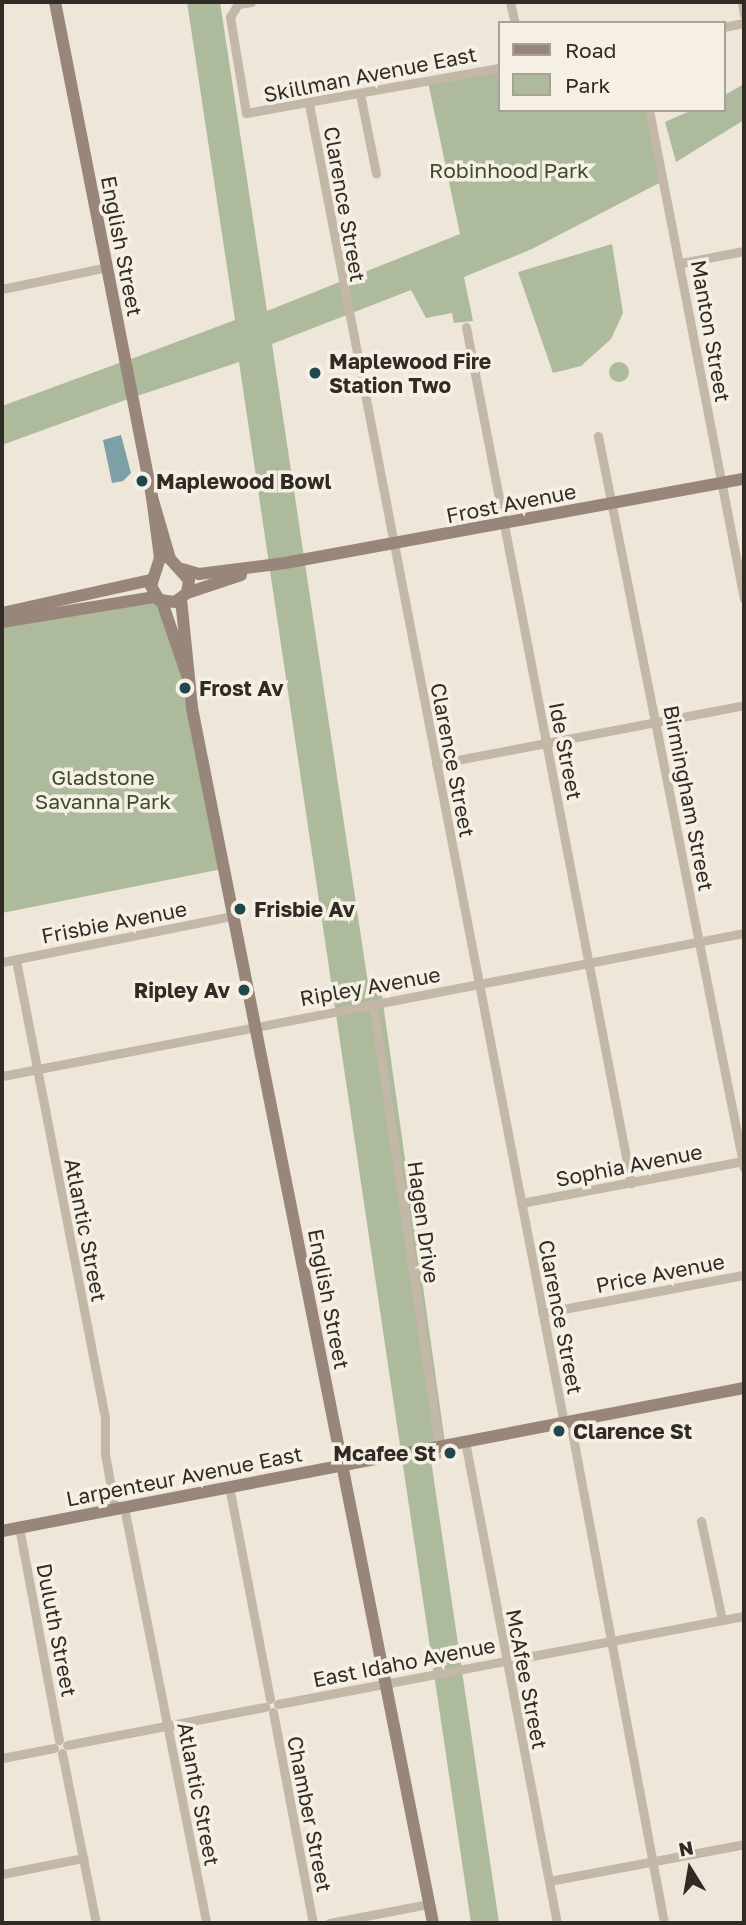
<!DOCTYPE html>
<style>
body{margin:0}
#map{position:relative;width:746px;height:1925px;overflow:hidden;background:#ede6d9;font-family:"Golos Text",sans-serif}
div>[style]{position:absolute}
.green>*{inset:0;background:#adba9b}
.round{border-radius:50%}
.water>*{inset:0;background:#7ca0a6}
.street>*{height:9px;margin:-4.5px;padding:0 4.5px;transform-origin:4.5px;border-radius:4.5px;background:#c3b7a7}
.secondary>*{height:12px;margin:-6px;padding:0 6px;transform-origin:6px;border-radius:6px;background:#978679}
.dots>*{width:19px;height:19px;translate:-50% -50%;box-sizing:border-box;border:4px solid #f6efe4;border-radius:50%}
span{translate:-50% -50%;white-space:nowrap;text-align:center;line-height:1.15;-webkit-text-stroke:7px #f6efe4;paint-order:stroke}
.street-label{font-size:21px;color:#312b26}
.park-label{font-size:21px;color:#3e4c2d}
.poi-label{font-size:21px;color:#312b26;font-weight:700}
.left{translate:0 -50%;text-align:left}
.right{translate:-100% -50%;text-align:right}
.frame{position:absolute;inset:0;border:4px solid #312b26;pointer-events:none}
.legend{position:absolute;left:498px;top:21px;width:228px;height:91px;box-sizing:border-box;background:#f6efe4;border:2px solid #a7a198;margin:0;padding:9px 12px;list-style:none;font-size:21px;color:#312b26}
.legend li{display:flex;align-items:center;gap:14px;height:35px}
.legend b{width:35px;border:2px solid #a7a198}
.north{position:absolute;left:655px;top:1834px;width:70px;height:70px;-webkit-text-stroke:5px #f6efe4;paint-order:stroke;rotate:349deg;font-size:19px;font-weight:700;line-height:28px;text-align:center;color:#312b26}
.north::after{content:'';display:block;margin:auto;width:24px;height:32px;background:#312b26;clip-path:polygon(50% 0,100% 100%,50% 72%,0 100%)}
</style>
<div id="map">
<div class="green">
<i style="clip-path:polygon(187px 2px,220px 2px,267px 311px,460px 234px,428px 82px,499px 68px,499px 110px,649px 110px,663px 181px,532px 249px,464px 277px,473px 321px,454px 323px,452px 313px,426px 318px,411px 290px,272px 344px,369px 990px,381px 989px,447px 1457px,431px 1460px,499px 1923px,471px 1923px,239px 362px,137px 396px,131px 359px,235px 320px)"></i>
<i style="clip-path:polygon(744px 84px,744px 120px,676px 162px,665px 122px,692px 110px,723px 110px,723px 96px)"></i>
<i style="clip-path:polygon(612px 244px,623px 313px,611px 339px,581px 366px,553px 373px,518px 272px)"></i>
<i class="round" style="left:609px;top:362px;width:20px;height:20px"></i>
<i style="clip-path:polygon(122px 362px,128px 399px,2px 445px,2px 406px)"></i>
<i style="clip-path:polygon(165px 594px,222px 869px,2px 913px,2px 625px)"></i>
</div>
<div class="water">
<i style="clip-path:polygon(121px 435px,131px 473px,123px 481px,112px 483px,103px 440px)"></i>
</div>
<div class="street">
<i style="left:251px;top:2px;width:13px;rotate:171deg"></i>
<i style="left:238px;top:4px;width:15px;rotate:122deg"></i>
<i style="left:230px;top:17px;width:97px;rotate:80.5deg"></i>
<i style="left:246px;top:113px;width:257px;rotate:-10.1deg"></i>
<i style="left:510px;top:2px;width:22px;rotate:77deg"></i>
<i style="left:742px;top:2px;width:13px;rotate:81deg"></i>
<i style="left:723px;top:27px;width:21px;rotate:-11deg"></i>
<i style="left:360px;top:94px;width:81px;rotate:78.6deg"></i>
<i style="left:309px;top:104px;width:1343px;rotate:79.06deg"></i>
<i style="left:649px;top:110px;width:498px;rotate:79deg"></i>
<i style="left:681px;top:263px;width:64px;rotate:-10.8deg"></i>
<i style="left:2px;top:289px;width:107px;rotate:-11.8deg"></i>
<i style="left:466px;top:327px;width:872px;rotate:79.09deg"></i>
<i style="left:598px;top:436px;width:746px;rotate:78.72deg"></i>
<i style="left:436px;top:764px;width:314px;rotate:-10.8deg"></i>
<i style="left:16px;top:960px;width:466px;rotate:79deg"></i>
<i style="left:105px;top:1417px;width:37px;rotate:90deg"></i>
<i style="left:105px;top:1454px;width:56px;rotate:79.7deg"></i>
<i style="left:2px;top:962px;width:235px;rotate:-11.3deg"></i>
<i style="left:373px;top:1004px;width:447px;rotate:81.5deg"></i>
<i style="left:2px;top:1076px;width:756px;rotate:-10.91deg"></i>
<i style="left:521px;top:1203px;width:226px;rotate:-10.7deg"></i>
<i style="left:542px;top:1313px;width:206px;rotate:-10.7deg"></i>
<i style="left:570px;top:1421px;width:511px;rotate:79.39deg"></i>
<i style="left:465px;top:1441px;width:491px;rotate:79.2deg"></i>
<i style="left:229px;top:1486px;width:217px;rotate:79.1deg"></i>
<i style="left:124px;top:1507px;width:424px;rotate:78.8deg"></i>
<i style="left:701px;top:1521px;width:101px;rotate:78deg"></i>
<i style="left:19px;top:1527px;width:217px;rotate:79.4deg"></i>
<i style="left:278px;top:1704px;width:474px;rotate:-10.7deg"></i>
<i style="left:273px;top:1712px;width:215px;rotate:79.3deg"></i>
<i style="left:67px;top:1745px;width:202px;rotate:-10.9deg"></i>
<i style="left:62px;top:1753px;width:173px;rotate:78.7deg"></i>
<i style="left:2px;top:1758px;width:53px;rotate:-10.9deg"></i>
<i style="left:2px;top:1874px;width:83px;rotate:-11.2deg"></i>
<i style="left:549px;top:1881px;width:198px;rotate:-10.7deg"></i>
<i style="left:329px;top:1923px;width:102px;rotate:-10.8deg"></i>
</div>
<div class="secondary">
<i style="left:55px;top:2px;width:504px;rotate:78.91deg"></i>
<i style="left:152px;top:497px;width:62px;rotate:82.5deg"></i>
<i style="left:160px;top:558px;width:29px;rotate:108deg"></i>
<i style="left:151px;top:586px;width:16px;rotate:60deg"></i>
<i style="left:159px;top:600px;width:16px;rotate:7deg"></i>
<i style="left:175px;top:602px;width:15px;rotate:-37deg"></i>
<i style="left:187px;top:593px;width:13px;rotate:-81deg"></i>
<i style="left:189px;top:580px;width:28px;rotate:-132deg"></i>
<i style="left:170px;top:559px;width:65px;rotate:-106.2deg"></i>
<i style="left:182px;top:569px;width:18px;rotate:16deg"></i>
<i style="left:199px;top:574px;width:87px;rotate:-7.3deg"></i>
<i style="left:285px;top:563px;width:467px;rotate:-10.4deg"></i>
<i style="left:187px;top:593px;width:57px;rotate:-18.4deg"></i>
<i style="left:181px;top:599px;width:110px;rotate:84.2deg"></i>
<i style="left:192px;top:708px;width:1239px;rotate:78.78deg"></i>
<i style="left:162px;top:602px;width:83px;rotate:71.1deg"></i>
<i style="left:2px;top:613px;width:153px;rotate:-12.5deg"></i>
<i style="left:2px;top:622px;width:155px;rotate:-9.3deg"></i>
<i style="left:2px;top:1531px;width:756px;rotate:-10.91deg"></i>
</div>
<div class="dots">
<i style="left:315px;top:373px;background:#21464d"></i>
<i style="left:142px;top:481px;background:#21464d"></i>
<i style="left:185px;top:688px;background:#21464d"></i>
<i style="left:240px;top:909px;background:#21464d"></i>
<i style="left:244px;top:990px;background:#21464d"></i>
<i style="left:559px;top:1431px;background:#21464d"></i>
<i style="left:450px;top:1453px;background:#21464d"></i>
</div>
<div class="street-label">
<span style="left:370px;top:74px;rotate:-11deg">Skillman Avenue East</span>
<span style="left:345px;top:204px;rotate:80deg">Clarence Street</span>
<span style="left:122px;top:246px;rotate:79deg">English Street</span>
<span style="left:711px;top:331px;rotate:80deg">Manton Street</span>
<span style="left:511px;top:503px;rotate:-11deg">Frost Avenue</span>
<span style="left:566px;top:751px;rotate:79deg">Ide Street</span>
<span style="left:453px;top:760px;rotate:79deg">Clarence Street</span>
<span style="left:689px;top:798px;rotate:79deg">Birmingham Street</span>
<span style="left:114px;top:922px;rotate:-11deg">Frisbie Avenue</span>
<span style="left:370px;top:986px;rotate:-10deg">Ripley Avenue</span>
<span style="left:629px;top:1165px;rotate:-11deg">Sophia Avenue</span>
<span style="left:424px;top:1222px;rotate:82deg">Hagen Drive</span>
<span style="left:86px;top:1230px;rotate:79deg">Atlantic Street</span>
<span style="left:660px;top:1273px;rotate:-11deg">Price Avenue</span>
<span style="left:329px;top:1299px;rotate:79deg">English Street</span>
<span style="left:561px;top:1317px;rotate:79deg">Clarence Street</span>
<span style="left:184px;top:1476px;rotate:-11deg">Larpenteur Avenue East</span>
<span style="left:57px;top:1630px;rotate:79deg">Duluth Street</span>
<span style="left:404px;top:1662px;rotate:-11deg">East Idaho Avenue</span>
<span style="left:527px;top:1679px;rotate:79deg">McAfee Street</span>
<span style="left:199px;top:1794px;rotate:79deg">Atlantic Street</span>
<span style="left:310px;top:1814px;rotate:79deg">Chamber Street</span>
</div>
<div class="park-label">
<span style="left:509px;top:170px">Robinhood Park</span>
<span style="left:103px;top:789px">Gladstone<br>Savanna Park</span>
</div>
<div class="poi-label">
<span class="left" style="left:329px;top:373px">Maplewood Fire<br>Station Two</span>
<span class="left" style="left:156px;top:481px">Maplewood Bowl</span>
<span class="left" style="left:199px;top:688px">Frost Av</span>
<span class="left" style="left:254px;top:909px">Frisbie Av</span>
<span class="right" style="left:230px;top:990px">Ripley Av</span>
<span class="left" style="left:573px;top:1431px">Clarence St</span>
<span class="right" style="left:436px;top:1453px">Mcafee St</span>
</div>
<div class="frame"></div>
<ul class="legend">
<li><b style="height:9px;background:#978679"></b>Road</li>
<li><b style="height:19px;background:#adba9b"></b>Park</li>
</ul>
<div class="north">N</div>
</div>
